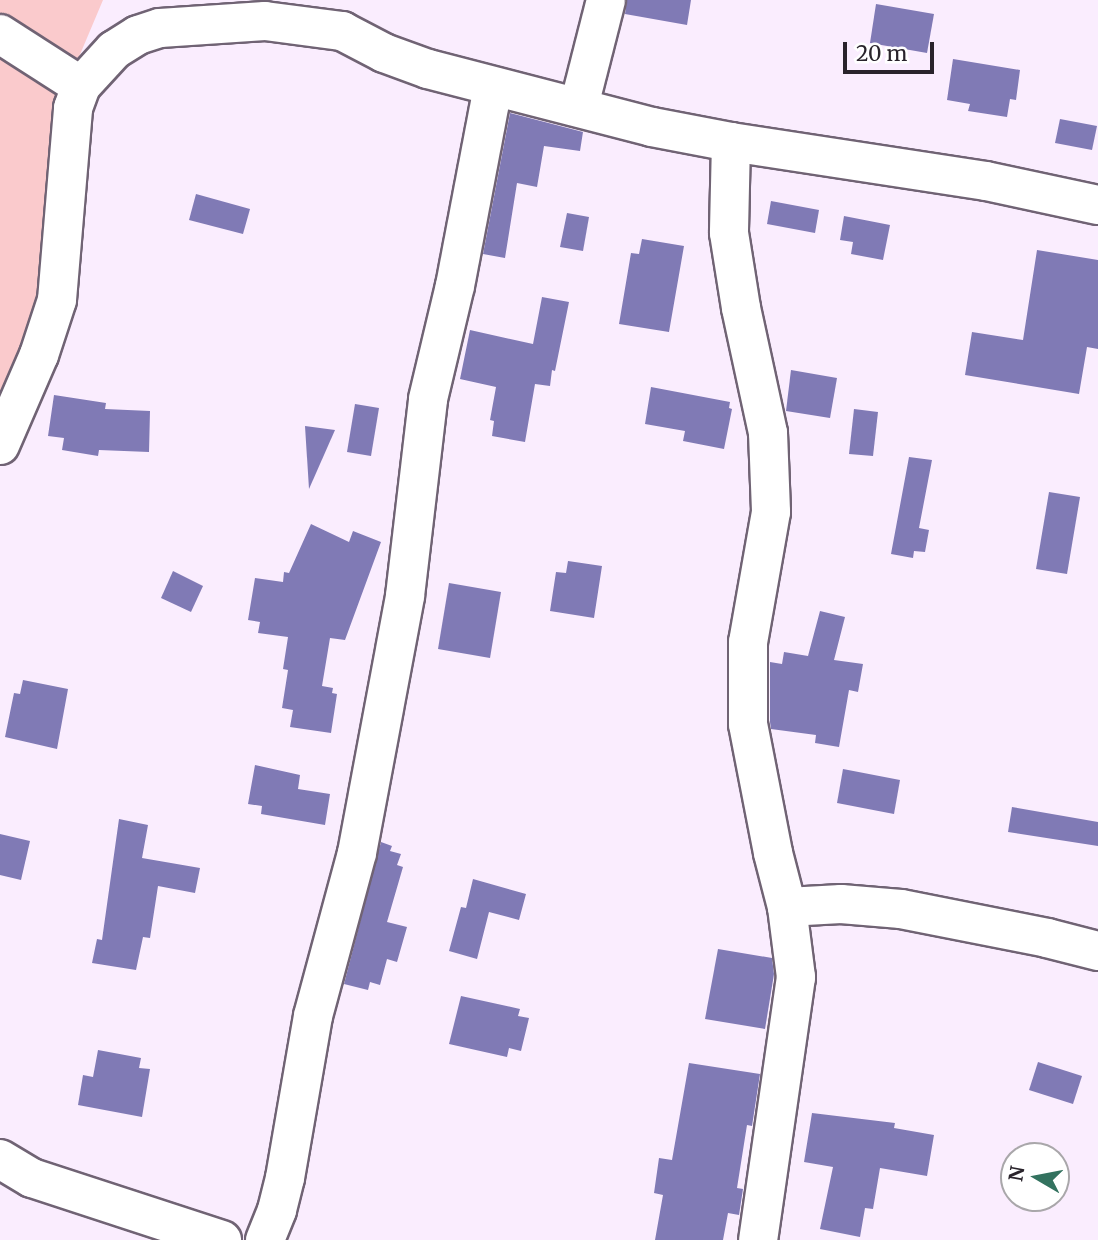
<!DOCTYPE html>
<style>
body{margin:0}
#map{position:relative;width:1098px;height:1240px;overflow:hidden;background:#faedfe;font-family:Merriweather,serif}
div>[style]{position:absolute}
.green>*{inset:0;background:#facacc}
.building>*{inset:0;background:#807ab5}
.roads{filter:drop-shadow(2px 0 #706374) drop-shadow(-2px 0 #706374) drop-shadow(0 2px #706374) drop-shadow(0 -2px #706374)}
.minor>*{height:38px;margin:-19px;padding:0 19px;transform-origin:19px;border-radius:19px;background:#fff}
span{translate:-50% -50%;white-space:nowrap;text-align:center;line-height:1.15;-webkit-text-stroke:5px #fff;paint-order:stroke}
.north{position:absolute;left:1000px;top:1142px;width:70px;height:70px;box-sizing:border-box;background:#fff;border:2px solid #a9a7aa;border-radius:50%;rotate:280deg;font-size:19px;font-weight:700;line-height:28px;text-align:center;color:#29232b}
.north::after{content:'';display:block;margin:auto;width:24px;height:32px;background:#33725f;clip-path:polygon(50% 0,100% 100%,50% 72%,0 100%)}
.scale{position:absolute;left:843px;top:42px;width:91px;height:32px;box-sizing:border-box;border:4px solid #29232b;border-top:0;padding-left:9px;font-size:21px;line-height:24px;white-space:nowrap;color:#29232b;-webkit-text-stroke:5px #fff;paint-order:stroke}
</style>
<div id="map">
<div class="green">
<i style="clip-path:polygon(0 0,103px 0,76px 64px,39px 335px,0 443px)"></i>
</div>
<div class="building">
<i style="clip-path:polygon(627px 0,691px 0,687px 25px,625px 14px)"></i>
<i style="clip-path:polygon(876px 4px,934px 14px,927px 53px,870px 43px)"></i>
<i style="clip-path:polygon(953px 59px,1020px 70px,1016px 100px,1010px 99px,1007px 117px,968px 111px,970px 104px,947px 100px)"></i>
<i style="clip-path:polygon(510px 113px,583px 132px,580px 151px,544px 146px,537px 187px,517px 183px,505px 258px,483px 254px)"></i>
<i style="clip-path:polygon(1060px 119px,1097px 126px,1092px 150px,1055px 143px)"></i>
<i style="clip-path:polygon(196px 194px,250px 209px,243px 234px,189px 220px)"></i>
<i style="clip-path:polygon(771px 201px,819px 210px,815px 233px,767px 224px)"></i>
<i style="clip-path:polygon(567px 213px,589px 217px,583px 251px,560px 247px)"></i>
<i style="clip-path:polygon(844px 216px,890px 225px,883px 260px,851px 254px,853px 242px,840px 240px)"></i>
<i style="clip-path:polygon(642px 239px,684px 246px,669px 332px,619px 324px,631px 253px,639px 254px)"></i>
<i style="clip-path:polygon(1037px 250px,1098px 260px,1098px 349px,1087px 347px,1079px 394px,965px 375px,972px 332px,1023px 340px)"></i>
<i style="clip-path:polygon(542px 297px,569px 302px,555px 371px,552px 370px,550px 386px,535px 384px,525px 442px,492px 436px,494px 421px,490px 420px,496px 387px,460px 379px,470px 330px,533px 344px)"></i>
<i style="clip-path:polygon(791px 370px,837px 378px,830px 418px,786px 411px)"></i>
<i style="clip-path:polygon(651px 387px,730px 402px,729px 408px,732px 409px,724px 449px,683px 441px,685px 431px,645px 424px)"></i>
<i style="clip-path:polygon(54px 395px,106px 403px,105px 409px,150px 411px,149px 452px,99px 450px,98px 456px,62px 450px,64px 438px,48px 436px)"></i>
<i style="clip-path:polygon(355px 404px,379px 408px,371px 456px,347px 452px)"></i>
<i style="clip-path:polygon(854px 409px,878px 412px,873px 456px,849px 454px)"></i>
<i style="clip-path:polygon(305px 426px,335px 430px,309px 489px)"></i>
<i style="clip-path:polygon(909px 457px,932px 460px,919px 528px,929px 530px,925px 552px,914px 551px,913px 558px,891px 554px)"></i>
<i style="clip-path:polygon(1049px 492px,1080px 497px,1067px 574px,1036px 569px)"></i>
<i style="clip-path:polygon(311px 524px,349px 542px,353px 531px,381px 542px,345px 640px,330px 638px,322px 686px,333px 688px,332px 693px,337px 694px,331px 733px,290px 727px,293px 710px,282px 708px,288px 670px,283px 669px,288px 637px,258px 633px,260px 622px,248px 620px,255px 578px,283px 582px,284px 572px,289px 573px)"></i>
<i style="clip-path:polygon(568px 561px,602px 566px,594px 618px,550px 611px,556px 572px,566px 573px)"></i>
<i style="clip-path:polygon(173px 571px,203px 586px,191px 612px,161px 598px)"></i>
<i style="clip-path:polygon(449px 583px,501px 592px,490px 658px,438px 649px)"></i>
<i style="clip-path:polygon(820px 611px,845px 617px,834px 660px,863px 664px,858px 692px,849px 690px,839px 747px,815px 743px,816px 735px,771px 729px,770px 722px,770px 662px,782px 664px,784px 652px,808px 656px)"></i>
<i style="clip-path:polygon(23px 680px,68px 689px,57px 749px,5px 737px,14px 693px,20px 694px)"></i>
<i style="clip-path:polygon(255px 765px,300px 775px,298px 789px,330px 794px,325px 825px,261px 814px,262px 806px,248px 804px)"></i>
<i style="clip-path:polygon(843px 769px,900px 780px,894px 814px,837px 803px)"></i>
<i style="clip-path:polygon(1012px 807px,1098px 822px,1098px 846px,1008px 832px)"></i>
<i style="clip-path:polygon(119px 819px,148px 825px,142px 858px,200px 868px,195px 893px,158px 886px,150px 938px,143px 937px,136px 970px,92px 963px,97px 939px,102px 940px)"></i>
<i style="clip-path:polygon(0 834px,30px 841px,21px 880px,0 875px)"></i>
<i style="clip-path:polygon(381px 842px,392px 846px,390px 851px,401px 854px,397px 865px,403px 867px,387px 922px,407px 927px,397px 962px,387px 959px,380px 985px,370px 982px,368px 990px,344px 984px)"></i>
<i style="clip-path:polygon(473px 879px,526px 894px,519px 920px,489px 912px,477px 959px,449px 951px,461px 907px,466px 908px)"></i>
<i style="clip-path:polygon(718px 949px,772px 958px,774px 974px,765px 1029px,705px 1019px)"></i>
<i style="clip-path:polygon(461px 996px,520px 1009px,518px 1016px,529px 1018px,521px 1051px,509px 1048px,507px 1057px,449px 1044px)"></i>
<i style="clip-path:polygon(98px 1050px,141px 1058px,139px 1068px,150px 1069px,142px 1117px,78px 1105px,83px 1075px,93px 1077px)"></i>
<i style="clip-path:polygon(1038px 1062px,1082px 1076px,1073px 1104px,1029px 1090px)"></i>
<i style="clip-path:polygon(689px 1063px,760px 1074px,752px 1126px,747px 1125px,737px 1188px,743px 1189px,739px 1215px,728px 1213px,723px 1240px,655px 1240px,663px 1195px,654px 1193px,659px 1158px,672px 1160px)"></i>
<i style="clip-path:polygon(812px 1113px,895px 1123px,894px 1128px,934px 1135px,927px 1176px,880px 1168px,873px 1209px,865px 1208px,860px 1237px,820px 1229px,833px 1167px,804px 1162px)"></i>
</div>
<div class="roads">
<div class="minor">
<i style="left:0;top:34px;width:96px;rotate:32.7deg"></i>
<i style="left:579px;top:106px;width:109px;rotate:-75.7deg"></i>
<i style="left:731px;top:142px;width:91px;rotate:91.3deg"></i>
<i style="left:729px;top:233px;width:76px;rotate:80.9deg"></i>
<i style="left:741px;top:308px;width:128px;rotate:77.8deg"></i>
<i style="left:768px;top:433px;width:79px;rotate:87.8deg"></i>
<i style="left:771px;top:512px;width:132px;rotate:100deg"></i>
<i style="left:748px;top:642px;width:82px;rotate:90deg"></i>
<i style="left:748px;top:724px;width:131px;rotate:79deg"></i>
<i style="left:773px;top:853px;width:56px;rotate:75.5deg"></i>
<i style="left:787px;top:907px;width:71px;rotate:82.7deg"></i>
<i style="left:796px;top:977px;width:266px;rotate:98.2deg"></i>
<i style="left:0;top:445px;width:98px;rotate:-66.6deg"></i>
<i style="left:39px;top:355px;width:58px;rotate:-71.9deg"></i>
<i style="left:57px;top:300px;width:193px;rotate:-85.2deg"></i>
<i style="left:73px;top:108px;width:23px;rotate:-70deg"></i>
<i style="left:81px;top:86px;width:49px;rotate:-47.5deg"></i>
<i style="left:114px;top:50px;width:28px;rotate:-32deg"></i>
<i style="left:138px;top:35px;width:23px;rotate:-18deg"></i>
<i style="left:160px;top:28px;width:105px;rotate:-3.8deg"></i>
<i style="left:265px;top:21px;width:78px;rotate:7.4deg"></i>
<i style="left:342px;top:31px;width:47px;rotate:27.6deg"></i>
<i style="left:384px;top:53px;width:47px;rotate:20deg"></i>
<i style="left:428px;top:69px;width:231px;rotate:14.5deg"></i>
<i style="left:652px;top:127px;width:80px;rotate:10.8deg"></i>
<i style="left:731px;top:142px;width:258px;rotate:8.7deg"></i>
<i style="left:986px;top:181px;width:115px;rotate:12.1deg"></i>
<i style="left:787px;top:907px;width:54px;rotate:-3.2deg"></i>
<i style="left:841px;top:904px;width:60px;rotate:4.8deg"></i>
<i style="left:901px;top:909px;width:149px;rotate:11.2deg"></i>
<i style="left:1047px;top:938px;width:53px;rotate:14.3deg"></i>
<i style="left:0;top:1159px;width:37px;rotate:31deg"></i>
<i style="left:32px;top:1178px;width:200px;rotate:18.1deg"></i>
<i style="left:265px;top:1240px;width:32px;rotate:-68deg"></i>
<i style="left:277px;top:1210px;width:33px;rotate:-76deg"></i>
<i style="left:285px;top:1178px;width:164px;rotate:-80.2deg"></i>
<i style="left:313px;top:1016px;width:169px;rotate:-74.9deg"></i>
<i style="left:357px;top:853px;width:261px;rotate:-79.4deg"></i>
<i style="left:405px;top:596px;width:198px;rotate:-83.3deg"></i>
<i style="left:428px;top:399px;width:116px;rotate:-76.6deg"></i>
<i style="left:455px;top:286px;width:203px;rotate:-79.2deg"></i>
</div>
</div>
<div class="north">N</div>
<div class="scale">20 m</div>
</div>
